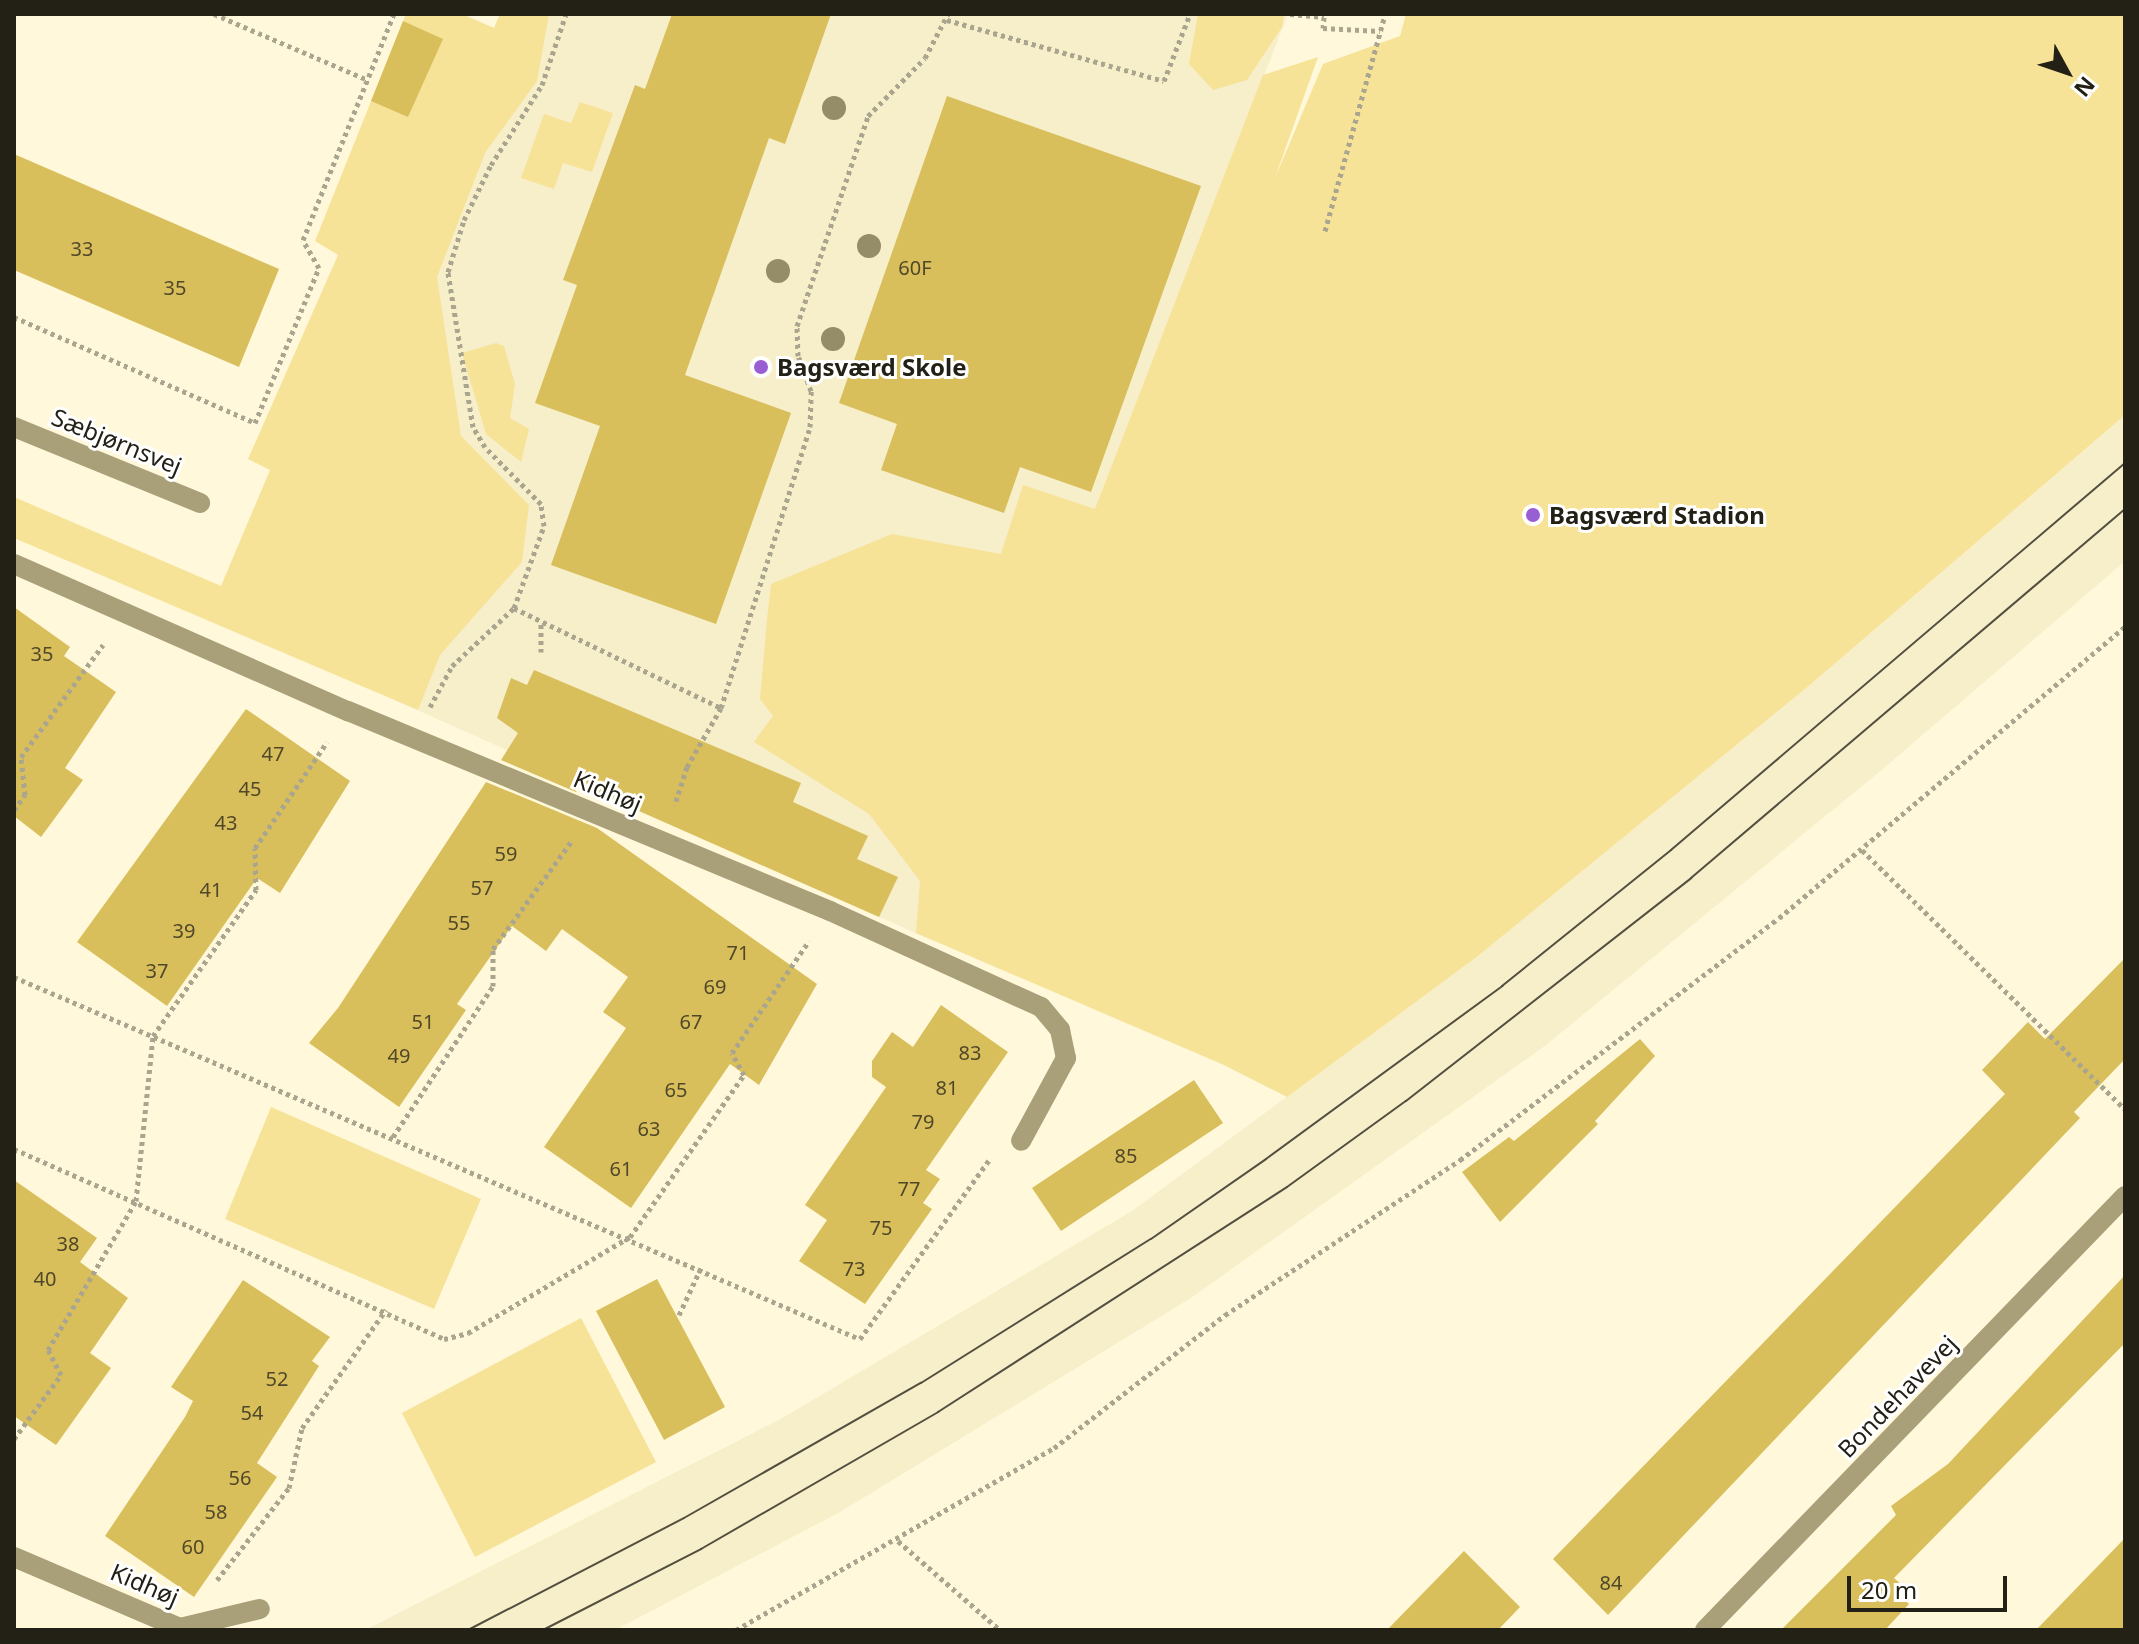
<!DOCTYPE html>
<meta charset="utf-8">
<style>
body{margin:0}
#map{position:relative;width:2139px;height:1644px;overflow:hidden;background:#fff8db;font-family:"Noto Sans",sans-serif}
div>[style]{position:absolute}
.built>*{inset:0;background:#f7eeca}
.green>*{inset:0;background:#f6e398}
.building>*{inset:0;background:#d9bf5c}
.path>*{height:5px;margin-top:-2.5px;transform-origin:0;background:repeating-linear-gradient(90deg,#aaa58f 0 4px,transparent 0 8px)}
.street>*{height:20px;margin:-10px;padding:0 10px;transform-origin:10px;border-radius:10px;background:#a99f78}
.tram>*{height:2px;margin:-1px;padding:0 1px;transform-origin:1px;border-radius:1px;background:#524f40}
.trees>*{width:24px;height:24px;margin:-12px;border-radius:50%;background:#958d68}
.dots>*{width:22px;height:22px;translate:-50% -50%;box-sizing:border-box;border:4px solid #fff;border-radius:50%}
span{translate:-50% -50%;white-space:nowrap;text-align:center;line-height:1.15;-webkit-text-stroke:6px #fff;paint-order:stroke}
.number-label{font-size:20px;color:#504828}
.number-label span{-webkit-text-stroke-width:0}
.poi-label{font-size:24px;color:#232116;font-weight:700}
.left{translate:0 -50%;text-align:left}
.street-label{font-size:24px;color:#232116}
.frame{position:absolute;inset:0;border:16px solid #232116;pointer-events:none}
.north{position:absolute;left:2027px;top:32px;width:80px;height:80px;-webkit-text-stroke:6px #fff;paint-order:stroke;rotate:130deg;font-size:22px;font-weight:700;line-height:32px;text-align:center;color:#232116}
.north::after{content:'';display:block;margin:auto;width:28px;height:36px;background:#232116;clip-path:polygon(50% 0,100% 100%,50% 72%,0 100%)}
.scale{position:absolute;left:1847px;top:1576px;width:160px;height:36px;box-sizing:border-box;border:4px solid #232116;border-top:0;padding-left:10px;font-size:24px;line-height:28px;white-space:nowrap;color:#232116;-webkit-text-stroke:6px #fff;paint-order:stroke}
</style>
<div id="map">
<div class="built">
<i style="clip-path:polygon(500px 14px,1288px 14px,929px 939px,274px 646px)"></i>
<i style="clip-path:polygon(2125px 415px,2125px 561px,1884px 768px,1546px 1045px,1191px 1298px,840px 1512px,615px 1630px,365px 1630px,779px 1420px,1132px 1211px,1478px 956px,1811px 684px)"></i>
</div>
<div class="green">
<i style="clip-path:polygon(406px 14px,462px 14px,494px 28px,500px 14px,549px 14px,537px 81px,485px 153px,437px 277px,461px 436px,529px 505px,522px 562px,440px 655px,418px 710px,14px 538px,14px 497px,221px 586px,270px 470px,248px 459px,338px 255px,315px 241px)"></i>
<i style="clip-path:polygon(1198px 14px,1284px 14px,1282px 27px,1247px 80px,1213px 90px,1189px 64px)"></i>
<i style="clip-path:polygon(1406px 14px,2125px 14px,2125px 415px,1811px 684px,1478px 956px,1287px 1097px,1224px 1065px,916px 933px,920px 881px,869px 814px,754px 742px,773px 716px,760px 699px,767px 620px,771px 584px,892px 534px,1001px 554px,1023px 485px,1095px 509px,1263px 75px,1318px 57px,1275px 178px,1323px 64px,1400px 36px)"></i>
<i style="clip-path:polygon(580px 102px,613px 113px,592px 172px,563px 163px,554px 189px,521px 178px,544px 114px,571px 123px)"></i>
<i style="clip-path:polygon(496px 343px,504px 346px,515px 384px,510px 418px,529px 429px,521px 462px,486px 434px,462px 353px)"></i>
<i style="clip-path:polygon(271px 1107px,481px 1199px,434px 1309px,225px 1219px)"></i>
<i style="clip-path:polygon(581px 1318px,656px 1462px,475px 1557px,402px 1413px)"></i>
</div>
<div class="building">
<i style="clip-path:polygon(672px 14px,831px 14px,785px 144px,769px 138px,685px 375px,791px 413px,716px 624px,551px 565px,600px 426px,535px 403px,577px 285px,563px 280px,635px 85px,645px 89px)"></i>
<i style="clip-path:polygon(403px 21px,443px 39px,408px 117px,371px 101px)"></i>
<i style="clip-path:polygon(947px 96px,1201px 186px,1091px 492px,1020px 467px,1004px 513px,881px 470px,897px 424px,839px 403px)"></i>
<i style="clip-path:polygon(14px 154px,279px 269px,239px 367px,14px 270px)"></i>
<i style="clip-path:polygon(14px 607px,70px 647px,64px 656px,116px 692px,65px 768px,83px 780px,41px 837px,14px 816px)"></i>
<i style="clip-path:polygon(534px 670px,801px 783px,793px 802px,868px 836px,857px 859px,898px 877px,879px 917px,580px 785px,576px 792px,501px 760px,518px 733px,497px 718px,511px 678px,527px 685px)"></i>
<i style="clip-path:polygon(246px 709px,350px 781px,280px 893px,257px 878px,167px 1006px,77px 942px)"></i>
<i style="clip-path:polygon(486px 782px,597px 828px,817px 984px,759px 1085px,730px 1064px,631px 1208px,544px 1147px,626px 1028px,603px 1012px,628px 977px,562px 929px,546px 951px,512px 926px,457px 1004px,466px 1010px,399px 1107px,309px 1043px,338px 1008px)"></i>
<i style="clip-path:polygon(2125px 958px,2125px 1059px,2074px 1112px,2080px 1118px,1608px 1615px,1553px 1559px,2005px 1094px,1982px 1070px,2028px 1022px,2045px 1039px)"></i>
<i style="clip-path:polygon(941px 1005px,1008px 1052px,926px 1170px,940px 1179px,923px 1203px,932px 1209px,865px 1304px,799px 1261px,827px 1220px,805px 1205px,886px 1087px,872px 1077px,872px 1061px,892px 1032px,913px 1047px)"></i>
<i style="clip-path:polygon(1640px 1039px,1655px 1056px,1595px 1121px,1598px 1124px,1500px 1222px,1462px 1172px,1509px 1137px,1514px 1141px)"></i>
<i style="clip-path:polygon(1194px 1080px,1223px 1123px,1061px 1231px,1032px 1188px)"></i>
<i style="clip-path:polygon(14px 1180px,97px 1238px,80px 1262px,128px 1298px,90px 1353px,111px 1368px,56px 1445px,14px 1416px)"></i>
<i style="clip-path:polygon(2125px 1275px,2125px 1343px,1894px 1578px,1903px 1586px,1896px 1592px,1909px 1604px,1885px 1630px,1781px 1630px,1896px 1515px,1891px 1506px,1948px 1464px)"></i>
<i style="clip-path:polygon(657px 1279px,725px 1407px,664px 1440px,596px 1311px)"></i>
<i style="clip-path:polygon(243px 1280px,330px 1337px,312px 1361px,319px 1366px,257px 1463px,277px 1477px,194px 1597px,105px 1536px,185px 1417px,193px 1401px,171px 1387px)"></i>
<i style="clip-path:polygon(2125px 1538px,2125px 1630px,2036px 1630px)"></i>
<i style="clip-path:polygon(1464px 1551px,1520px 1607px,1498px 1630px,1387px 1630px)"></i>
</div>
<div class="path">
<i style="left:214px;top:14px;width:165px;rotate:23.2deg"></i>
<i style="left:1290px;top:14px;width:34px;rotate:5deg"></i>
<i style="left:1324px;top:17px;width:11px;rotate:95deg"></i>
<i style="left:1323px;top:28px;width:57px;rotate:3deg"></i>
<i style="left:947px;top:20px;width:225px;rotate:15.7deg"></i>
<i style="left:1164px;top:81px;width:72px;rotate:-68.8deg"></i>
<i style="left:1325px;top:231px;width:225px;rotate:-74.5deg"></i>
<i style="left:14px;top:317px;width:263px;rotate:23.7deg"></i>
<i style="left:255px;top:423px;width:168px;rotate:-67.6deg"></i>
<i style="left:319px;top:268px;width:32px;rotate:-120deg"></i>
<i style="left:303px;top:240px;width:244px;rotate:-68.1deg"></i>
<i style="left:514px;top:608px;width:230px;rotate:25.8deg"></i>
<i style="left:721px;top:708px;width:68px;rotate:120deg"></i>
<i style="left:687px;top:767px;width:40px;rotate:108deg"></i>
<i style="left:541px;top:652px;width:28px;rotate:-90deg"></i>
<i style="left:430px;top:707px;width:47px;rotate:-61.8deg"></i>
<i style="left:452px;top:666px;width:85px;rotate:-43.1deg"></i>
<i style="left:514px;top:608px;width:87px;rotate:-69.9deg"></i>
<i style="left:544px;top:526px;width:22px;rotate:-98deg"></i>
<i style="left:541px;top:504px;width:80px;rotate:-134.5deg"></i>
<i style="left:485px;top:447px;width:23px;rotate:-121deg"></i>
<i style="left:473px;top:427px;width:157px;rotate:-99.2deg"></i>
<i style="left:448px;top:272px;width:54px;rotate:-72.9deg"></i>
<i style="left:464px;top:220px;width:61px;rotate:-63.9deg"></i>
<i style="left:491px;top:165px;width:95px;rotate:-57.5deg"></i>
<i style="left:542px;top:85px;width:75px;rotate:-71.3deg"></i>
<i style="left:721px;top:708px;width:295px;rotate:-72.4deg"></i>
<i style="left:810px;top:427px;width:36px;rotate:-88deg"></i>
<i style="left:811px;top:391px;width:37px;rotate:-110deg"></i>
<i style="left:798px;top:356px;width:30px;rotate:-92deg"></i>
<i style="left:797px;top:326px;width:222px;rotate:-71.3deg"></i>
<i style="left:868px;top:116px;width:81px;rotate:-45.5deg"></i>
<i style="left:925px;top:58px;width:50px;rotate:-62.4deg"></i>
<i style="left:14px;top:810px;width:19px;rotate:-54deg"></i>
<i style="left:25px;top:795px;width:38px;rotate:-96deg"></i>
<i style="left:21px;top:757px;width:139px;rotate:-53.8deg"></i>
<i style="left:1862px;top:850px;width:369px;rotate:44.6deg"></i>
<i style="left:14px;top:977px;width:920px;rotate:23.17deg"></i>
<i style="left:860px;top:1339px;width:221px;rotate:-54.2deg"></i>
<i style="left:393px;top:1137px;width:181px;rotate:-56.5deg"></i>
<i style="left:493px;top:986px;width:37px;rotate:-90deg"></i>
<i style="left:493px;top:949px;width:132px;rotate:-53.9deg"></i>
<i style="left:14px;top:1149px;width:470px;rotate:23.8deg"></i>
<i style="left:444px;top:1339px;width:25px;rotate:-14deg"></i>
<i style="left:468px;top:1333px;width:188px;rotate:-30.7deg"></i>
<i style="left:630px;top:1237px;width:198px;rotate:-54.9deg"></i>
<i style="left:744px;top:1075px;width:25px;rotate:-119deg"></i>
<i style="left:732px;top:1053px;width:136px;rotate:-55.5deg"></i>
<i style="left:679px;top:1315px;width:52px;rotate:-64.9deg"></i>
<i style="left:14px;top:1439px;width:79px;rotate:-53.7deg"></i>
<i style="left:61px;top:1375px;width:28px;rotate:-117deg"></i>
<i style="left:48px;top:1350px;width:173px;rotate:-59.4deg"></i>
<i style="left:136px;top:1201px;width:166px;rotate:-84.1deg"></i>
<i style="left:153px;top:1036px;width:179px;rotate:-54.8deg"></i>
<i style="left:256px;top:890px;width:42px;rotate:-91.4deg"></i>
<i style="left:255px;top:848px;width:128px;rotate:-55.8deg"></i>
<i style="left:898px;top:1541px;width:135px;rotate:41.1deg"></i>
<i style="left:217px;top:1580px;width:117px;rotate:-52deg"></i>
<i style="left:289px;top:1488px;width:61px;rotate:-77.8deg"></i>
<i style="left:302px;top:1428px;width:145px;rotate:-54.6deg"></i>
<i style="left:736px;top:1630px;width:366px;rotate:-29.8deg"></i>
<i style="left:1054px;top:1448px;width:217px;rotate:-37.9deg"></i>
<i style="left:1225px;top:1315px;width:282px;rotate:-33.4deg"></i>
<i style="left:1460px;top:1160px;width:400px;rotate:-37.2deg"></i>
<i style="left:1779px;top:918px;width:452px;rotate:-40.1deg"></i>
</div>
<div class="street">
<i style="left:14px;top:427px;width:201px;rotate:22.2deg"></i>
<i style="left:14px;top:564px;width:365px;rotate:23.8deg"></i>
<i style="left:348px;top:711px;width:522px;rotate:22.54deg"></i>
<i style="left:830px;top:911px;width:232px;rotate:24.5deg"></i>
<i style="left:1041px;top:1007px;width:30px;rotate:50deg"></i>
<i style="left:1060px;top:1030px;width:29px;rotate:78deg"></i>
<i style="left:1066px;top:1058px;width:94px;rotate:118.5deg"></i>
<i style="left:14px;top:1557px;width:181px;rotate:23.2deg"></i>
<i style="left:180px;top:1628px;width:82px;rotate:-13.4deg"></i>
<i style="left:1705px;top:1630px;width:604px;rotate:-45.94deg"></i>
</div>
<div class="tram">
<i style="left:468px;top:1630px;width:243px;rotate:-27.4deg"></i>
<i style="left:684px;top:1518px;width:273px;rotate:-29.7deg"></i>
<i style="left:921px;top:1383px;width:271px;rotate:-32.1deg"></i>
<i style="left:1151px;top:1239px;width:140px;rotate:-34.8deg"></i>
<i style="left:1266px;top:1159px;width:293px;rotate:-36.2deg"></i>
<i style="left:1502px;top:986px;width:217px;rotate:-38.8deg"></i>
<i style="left:1671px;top:850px;width:597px;rotate:-40.45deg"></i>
<i style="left:543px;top:1630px;width:178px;rotate:-27.1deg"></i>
<i style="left:701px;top:1549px;width:274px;rotate:-30deg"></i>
<i style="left:938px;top:1412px;width:415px;rotate:-32.8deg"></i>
<i style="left:1287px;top:1187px;width:147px;rotate:-35.9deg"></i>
<i style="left:1406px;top:1101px;width:362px;rotate:-38deg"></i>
<i style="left:1691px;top:878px;width:570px;rotate:-40.37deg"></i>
</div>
<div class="trees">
<i style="left:834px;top:108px"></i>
<i style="left:869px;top:246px"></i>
<i style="left:778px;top:271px"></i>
<i style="left:833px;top:339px"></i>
</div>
<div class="dots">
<i style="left:761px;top:367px;background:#995dd4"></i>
<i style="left:1533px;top:515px;background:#995dd4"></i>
</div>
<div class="number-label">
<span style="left:82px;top:248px">33</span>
<span style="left:915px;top:267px">60F</span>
<span style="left:175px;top:287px">35</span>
<span style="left:42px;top:653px">35</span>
<span style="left:273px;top:753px">47</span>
<span style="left:250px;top:788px">45</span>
<span style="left:226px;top:822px">43</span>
<span style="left:506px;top:853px">59</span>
<span style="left:482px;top:887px">57</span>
<span style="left:211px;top:889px">41</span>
<span style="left:459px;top:922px">55</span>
<span style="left:184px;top:930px">39</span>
<span style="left:738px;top:952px">71</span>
<span style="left:157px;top:970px">37</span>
<span style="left:715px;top:986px">69</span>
<span style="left:423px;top:1021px">51</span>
<span style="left:691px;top:1021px">67</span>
<span style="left:970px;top:1052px">83</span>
<span style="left:399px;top:1055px">49</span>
<span style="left:947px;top:1087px">81</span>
<span style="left:676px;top:1089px">65</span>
<span style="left:923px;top:1121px">79</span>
<span style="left:649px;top:1128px">63</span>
<span style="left:1126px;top:1155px">85</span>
<span style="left:621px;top:1168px">61</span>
<span style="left:909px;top:1188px">77</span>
<span style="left:881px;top:1227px">75</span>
<span style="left:68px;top:1243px">38</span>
<span style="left:854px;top:1268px">73</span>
<span style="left:45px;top:1278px">40</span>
<span style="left:277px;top:1378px">52</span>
<span style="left:252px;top:1412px">54</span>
<span style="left:240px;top:1477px">56</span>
<span style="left:216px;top:1511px">58</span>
<span style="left:193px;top:1546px">60</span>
<span style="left:1611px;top:1582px">84</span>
</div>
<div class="poi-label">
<span class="left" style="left:777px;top:367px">Bagsværd Skole</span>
<span class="left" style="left:1549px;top:515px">Bagsværd Stadion</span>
</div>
<div class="street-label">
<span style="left:117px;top:441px;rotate:22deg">Sæbjørnsvej</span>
<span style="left:608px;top:791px;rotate:23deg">Kidhøj</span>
<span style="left:1897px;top:1396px;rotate:-46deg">Bondehavevej</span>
<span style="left:145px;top:1584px;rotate:23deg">Kidhøj</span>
</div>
<div class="frame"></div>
<div class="north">N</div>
<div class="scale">20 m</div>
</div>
